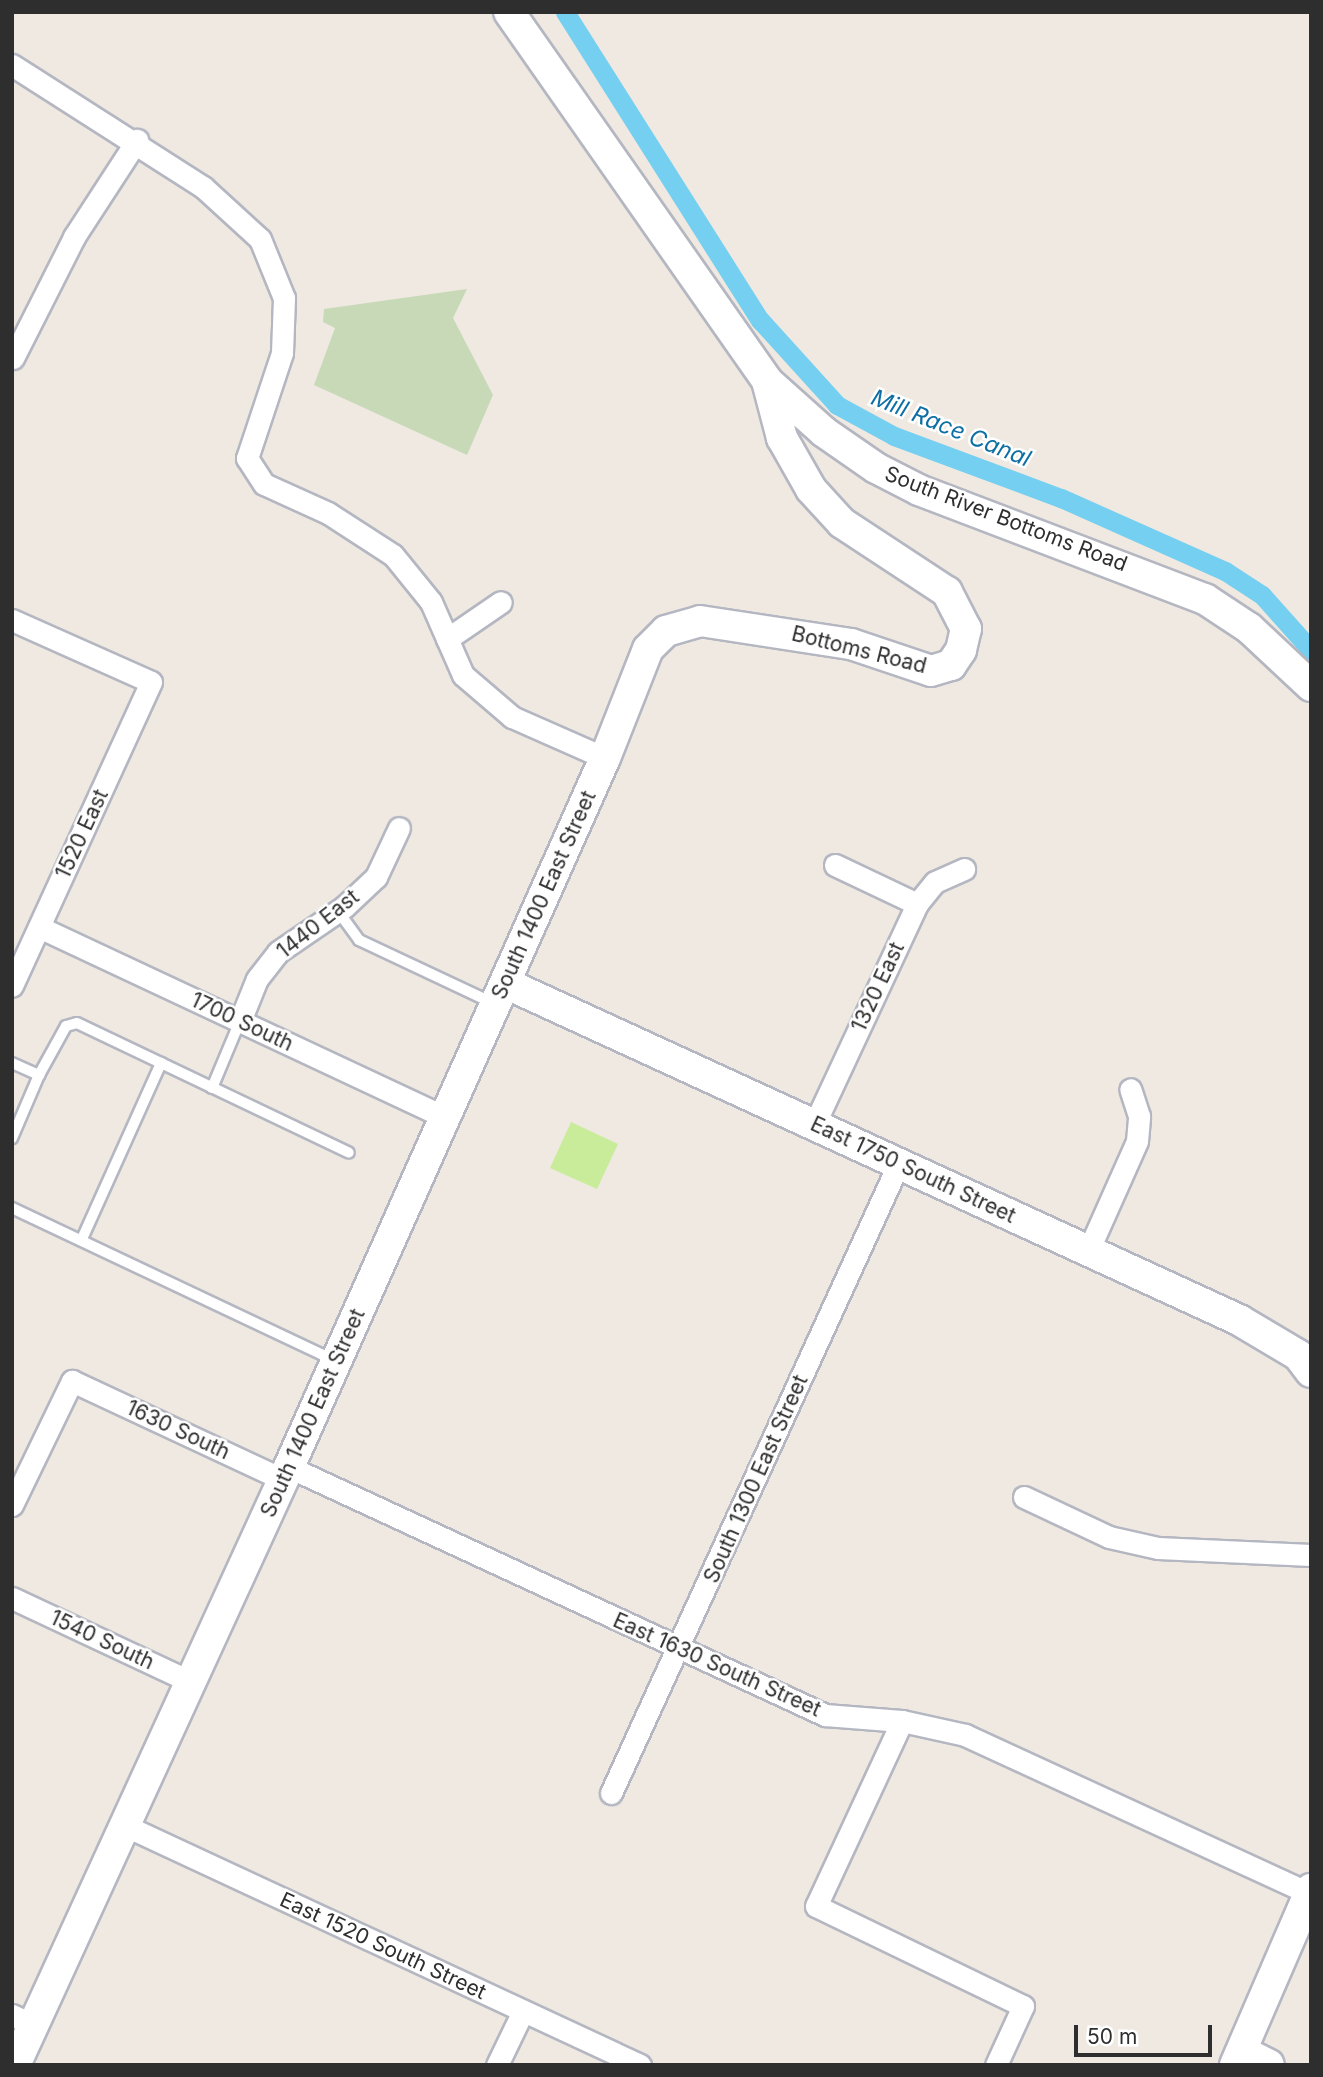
<!DOCTYPE html>
<style>
body{margin:0}
#map{position:relative;width:1323px;height:2077px;overflow:hidden;background:#efe9e1;font-family:Inter,sans-serif}
div>[style]{position:absolute}
.cemetery>*{inset:0;background:#c8d9b8}
.pitch>*{inset:0;background:#c9ec9a}
.canal>*{height:19px;margin:-9.5px;padding:0 9.5px;transform-origin:9.5px;border-radius:9.5px;background:#75cff0}
.roads{filter:drop-shadow(2px 0 #b4b7c1) drop-shadow(-2px 0 #b4b7c1) drop-shadow(0 2px #b4b7c1) drop-shadow(0 -2px #b4b7c1)}
.lane>*{height:10px;margin:-5px;padding:0 5px;transform-origin:5px;border-radius:5px;background:#fff}
.street>*{height:21px;margin:-10.5px;padding:0 10.5px;transform-origin:10.5px;border-radius:10.5px;background:#fff}
.secondary>*{height:30px;margin:-15px;padding:0 15px;transform-origin:15px;border-radius:15px;background:#fff}
span{translate:-50% -50%;white-space:nowrap;text-align:center;line-height:1.15;-webkit-text-stroke:5px #fff;paint-order:stroke}
.street-label{font-size:21px;color:#2e2e2e}
.water-label{font-size:23px;color:#0d6fa3;font-style:italic}
.frame{position:absolute;inset:0;border:14px solid #2e2e2e;pointer-events:none}
.scale{position:absolute;left:1074px;top:2025px;width:138px;height:32px;box-sizing:border-box;border:4px solid #2e2e2e;border-top:0;padding-left:9px;font-size:21px;line-height:24px;white-space:nowrap;color:#2e2e2e;-webkit-text-stroke:5px #fff;paint-order:stroke}
</style>
<div id="map">
<div class="cemetery">
<i style="clip-path:polygon(467px 289px,453px 318px,493px 395px,467px 455px,314px 385px,335px 328px,323px 322px,324px 309px)"></i>
</div>
<div class="pitch">
<i style="clip-path:polygon(571px 1122px,618px 1144px,597px 1189px,550px 1168px)"></i>
</div>
<div class="canal">
<i style="left:565px;top:12px;width:365px;rotate:57.7deg"></i>
<i style="left:760px;top:320px;width:115px;rotate:47.8deg"></i>
<i style="left:837px;top:405px;width:65px;rotate:28.5deg"></i>
<i style="left:894px;top:436px;width:178px;rotate:20.4deg"></i>
<i style="left:1061px;top:498px;width:180px;rotate:24deg"></i>
<i style="left:1225px;top:571px;width:44px;rotate:33deg"></i>
<i style="left:1262px;top:595px;width:74px;rotate:48.3deg"></i>
</div>
<div class="roads">
<div class="lane">
<i style="left:338px;top:911px;width:36px;rotate:54deg"></i>
<i style="left:359px;top:940px;width:150px;rotate:25.2deg"></i>
<i style="left:12px;top:1063px;width:30px;rotate:24deg"></i>
<i style="left:39px;top:1075px;width:69px;rotate:113.2deg"></i>
<i style="left:39px;top:1075px;width:56px;rotate:-61.1deg"></i>
<i style="left:66px;top:1026px;width:11px;rotate:-15deg"></i>
<i style="left:77px;top:1023px;width:301px;rotate:25.5deg"></i>
<i style="left:212px;top:1088px;width:73px;rotate:-67.3deg"></i>
<i style="left:12px;top:1208px;width:356px;rotate:25.3deg"></i>
<i style="left:82px;top:1239px;width:193px;rotate:-65.8deg"></i>
</div>
<div class="street">
<i style="left:12px;top:65px;width:227px;rotate:32.6deg"></i>
<i style="left:203px;top:187px;width:77px;rotate:42.4deg"></i>
<i style="left:260px;top:239px;width:64px;rotate:67.9deg"></i>
<i style="left:284px;top:298px;width:55px;rotate:92.1deg"></i>
<i style="left:282px;top:353px;width:111px;rotate:108.4deg"></i>
<i style="left:247px;top:458px;width:31px;rotate:57deg"></i>
<i style="left:264px;top:484px;width:70px;rotate:24.4deg"></i>
<i style="left:328px;top:513px;width:77px;rotate:32.9deg"></i>
<i style="left:393px;top:555px;width:60px;rotate:51deg"></i>
<i style="left:431px;top:602px;width:80px;rotate:66.3deg"></i>
<i style="left:463px;top:675px;width:65px;rotate:40.6deg"></i>
<i style="left:512px;top:717px;width:102px;rotate:23.8deg"></i>
<i style="left:13px;top:358px;width:136px;rotate:-63.2deg"></i>
<i style="left:74px;top:237px;width:116px;rotate:-57deg"></i>
<i style="left:12px;top:620px;width:152px;rotate:24deg"></i>
<i style="left:151px;top:682px;width:334px;rotate:114.6deg"></i>
<i style="left:447px;top:639px;width:65px;rotate:-34.4deg"></i>
<i style="left:835px;top:865px;width:91px;rotate:25.4deg"></i>
<i style="left:39px;top:927px;width:447px;rotate:25.1deg"></i>
<i style="left:240px;top:1021px;width:45px;rotate:-68deg"></i>
<i style="left:257px;top:979px;width:34px;rotate:-52deg"></i>
<i style="left:278px;top:952px;width:80px;rotate:-34.3deg"></i>
<i style="left:344px;top:907px;width:44px;rotate:-43.2deg"></i>
<i style="left:376px;top:877px;width:54px;rotate:-64.9deg"></i>
<i style="left:814px;top:1125px;width:244px;rotate:-65deg"></i>
<i style="left:917px;top:904px;width:28px;rotate:-51deg"></i>
<i style="left:935px;top:882px;width:32px;rotate:-24deg"></i>
<i style="left:1089px;top:1249px;width:118px;rotate:-66deg"></i>
<i style="left:1137px;top:1141px;width:25px;rotate:-85deg"></i>
<i style="left:1139px;top:1116px;width:28px;rotate:-108deg"></i>
<i style="left:289px;top:1467px;width:591px;rotate:24.83deg"></i>
<i style="left:825px;top:1715px;width:77px;rotate:4.5deg"></i>
<i style="left:902px;top:1721px;width:65px;rotate:12.5deg"></i>
<i style="left:965px;top:1735px;width:379px;rotate:24.7deg"></i>
<i style="left:1024px;top:1497px;width:94px;rotate:25.2deg"></i>
<i style="left:1109px;top:1537px;width:50px;rotate:12.7deg"></i>
<i style="left:1158px;top:1548px;width:153px;rotate:2.6deg"></i>
<i style="left:12px;top:1505px;width:138px;rotate:-64.2deg"></i>
<i style="left:72px;top:1381px;width:234px;rotate:25deg"></i>
<i style="left:12px;top:1598px;width:198px;rotate:25.1deg"></i>
<i style="left:902px;top:1721px;width:204px;rotate:114.9deg"></i>
<i style="left:816px;top:1906px;width:230px;rotate:25.8deg"></i>
<i style="left:1023px;top:2006px;width:65px;rotate:114.6deg"></i>
<i style="left:611px;top:1793px;width:690px;rotate:-65.44deg"></i>
<i style="left:126px;top:1826px;width:567px;rotate:24.94deg"></i>
<i style="left:12px;top:2015px;width:23px;rotate:25deg"></i>
<i style="left:497px;top:2065px;width:60px;rotate:-64.3deg"></i>
</div>
<div class="secondary">
<i style="left:509px;top:12px;width:450px;rotate:55deg"></i>
<i style="left:767px;top:381px;width:76px;rotate:41.8deg"></i>
<i style="left:824px;top:432px;width:63px;rotate:34.7deg"></i>
<i style="left:876px;top:468px;width:48px;rotate:27.1deg"></i>
<i style="left:919px;top:490px;width:306px;rotate:20.9deg"></i>
<i style="left:1205px;top:599px;width:53px;rotate:33.4deg"></i>
<i style="left:1249px;top:628px;width:85px;rotate:43.1deg"></i>
<i style="left:505px;top:983px;width:808px;rotate:24.66deg"></i>
<i style="left:1239px;top:1320px;width:69px;rotate:30.7deg"></i>
<i style="left:1298px;top:1355px;width:21px;rotate:53deg"></i>
<i style="left:1242px;top:2051px;width:30px;rotate:27deg"></i>
<i style="left:15px;top:2065px;width:658px;rotate:-65.38deg"></i>
<i style="left:289px;top:1467px;width:776px;rotate:-65.98deg"></i>
<i style="left:605px;top:758px;width:117px;rotate:-68.5deg"></i>
<i style="left:648px;top:649px;width:25px;rotate:-45deg"></i>
<i style="left:666px;top:631px;width:35px;rotate:-16deg"></i>
<i style="left:700px;top:621px;width:153px;rotate:8.7deg"></i>
<i style="left:851px;top:644px;width:84px;rotate:18.6deg"></i>
<i style="left:931px;top:671px;width:21px;rotate:-17deg"></i>
<i style="left:951px;top:665px;width:18px;rotate:-56deg"></i>
<i style="left:961px;top:650px;width:22px;rotate:-77deg"></i>
<i style="left:966px;top:629px;width:42px;rotate:-117.2deg"></i>
<i style="left:947px;top:592px;width:126px;rotate:-146.7deg"></i>
<i style="left:842px;top:523px;width:46px;rotate:-132.4deg"></i>
<i style="left:811px;top:489px;width:59px;rotate:-119.6deg"></i>
<i style="left:782px;top:438px;width:59px;rotate:-104.7deg"></i>
<i style="left:1235px;top:2065px;width:192px;rotate:-66.6deg"></i>
</div>
</div>
<div class="street-label">
<span style="left:1006px;top:519px;rotate:21deg">South River Bottoms Road</span>
<span style="left:859px;top:650px;rotate:14deg">Bottoms Road</span>
<span style="left:82px;top:834px;rotate:-65deg">1520 East</span>
<span style="left:544px;top:895px;rotate:-66deg">South 1400 East Street</span>
<span style="left:318px;top:924px;rotate:-38deg">1440 East</span>
<span style="left:878px;top:987px;rotate:-65deg">1320 East</span>
<span style="left:242px;top:1022px;rotate:25deg">1700 South</span>
<span style="left:913px;top:1170px;rotate:25deg">East 1750 South Street</span>
<span style="left:313px;top:1413px;rotate:-66deg">South 1400 East Street</span>
<span style="left:178px;top:1430px;rotate:25deg">1630 South</span>
<span style="left:756px;top:1479px;rotate:-66deg">South 1300 East Street</span>
<span style="left:102px;top:1640px;rotate:25deg">1540 South</span>
<span style="left:717px;top:1665px;rotate:24deg">East 1630 South Street</span>
<span style="left:383px;top:1946px;rotate:25deg">East 1520 South Street</span>
</div>
<div class="water-label">
<span style="left:951px;top:428px;rotate:22deg">Mill Race Canal</span>
</div>
<div class="frame"></div>
<div class="scale">50 m</div>
</div>
